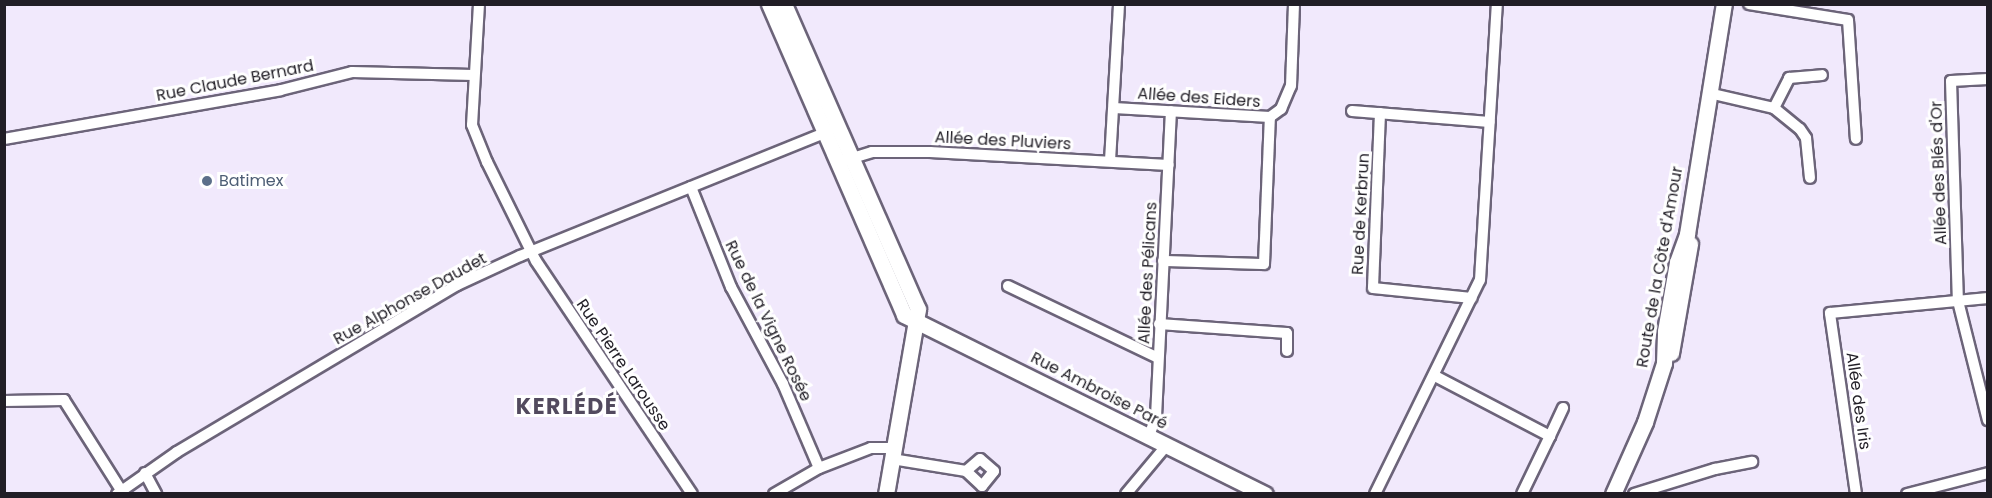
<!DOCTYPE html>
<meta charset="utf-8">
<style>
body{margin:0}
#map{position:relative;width:1992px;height:498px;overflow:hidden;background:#f1e9fc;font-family:Poppins,sans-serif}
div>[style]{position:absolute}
.roads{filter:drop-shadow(2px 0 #6c6479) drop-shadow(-2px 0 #6c6479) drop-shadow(0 2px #6c6479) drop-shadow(0 -2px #6c6479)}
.street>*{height:10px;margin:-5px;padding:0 5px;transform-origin:5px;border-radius:5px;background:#fff}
.secondary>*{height:15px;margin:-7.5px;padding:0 7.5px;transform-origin:7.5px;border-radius:7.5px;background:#fff}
.dots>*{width:16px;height:16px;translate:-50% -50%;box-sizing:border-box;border:3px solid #fff;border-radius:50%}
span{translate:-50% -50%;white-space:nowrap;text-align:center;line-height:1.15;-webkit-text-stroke:6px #fff;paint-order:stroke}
.street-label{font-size:16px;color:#211e26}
.service-label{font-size:16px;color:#4e5e75}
.left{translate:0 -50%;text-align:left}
.district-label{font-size:22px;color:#524a5e;font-weight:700;letter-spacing:1.5px}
.frame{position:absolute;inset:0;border:6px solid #211e26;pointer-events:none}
</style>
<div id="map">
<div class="roads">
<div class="street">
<i style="left:479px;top:4px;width:121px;rotate:93.3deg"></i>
<i style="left:472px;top:125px;width:40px;rotate:68deg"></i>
<i style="left:487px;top:162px;width:110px;rotate:63.7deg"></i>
<i style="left:536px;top:261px;width:280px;rotate:56.2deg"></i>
<i style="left:1749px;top:4px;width:100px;rotate:9.2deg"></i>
<i style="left:1848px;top:20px;width:119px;rotate:86.2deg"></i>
<i style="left:1988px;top:79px;width:37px;rotate:177deg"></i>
<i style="left:1951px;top:81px;width:220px;rotate:88.2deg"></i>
<i style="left:1958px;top:301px;width:123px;rotate:75.9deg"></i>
<i style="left:1713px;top:94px;width:63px;rotate:12.9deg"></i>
<i style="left:1774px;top:108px;width:33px;rotate:39deg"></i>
<i style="left:1800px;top:129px;width:11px;rotate:56deg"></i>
<i style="left:1806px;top:138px;width:40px;rotate:84.3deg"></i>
<i style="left:1114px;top:108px;width:156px;rotate:3.3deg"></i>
<i style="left:1270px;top:117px;width:14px;rotate:-36deg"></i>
<i style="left:1281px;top:109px;width:25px;rotate:-67deg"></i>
<i style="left:1291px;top:86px;width:82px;rotate:-87.9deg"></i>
<i style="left:1774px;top:108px;width:34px;rotate:-63deg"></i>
<i style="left:1789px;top:78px;width:33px;rotate:-5deg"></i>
<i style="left:1352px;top:111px;width:138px;rotate:4.6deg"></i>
<i style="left:1380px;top:113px;width:175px;rotate:92.3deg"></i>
<i style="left:1373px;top:288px;width:99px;rotate:5.8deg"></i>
<i style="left:4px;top:139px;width:281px;rotate:-10deg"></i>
<i style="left:281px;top:90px;width:73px;rotate:-14.2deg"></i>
<i style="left:352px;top:72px;width:121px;rotate:1.4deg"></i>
<i style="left:846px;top:160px;width:27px;rotate:-17deg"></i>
<i style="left:872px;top:152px;width:58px"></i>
<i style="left:930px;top:152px;width:239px;rotate:3.1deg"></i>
<i style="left:1110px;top:161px;width:157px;rotate:-86.7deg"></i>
<i style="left:691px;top:187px;width:108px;rotate:68.2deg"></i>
<i style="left:731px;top:287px;width:110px;rotate:61.8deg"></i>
<i style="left:783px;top:384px;width:91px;rotate:66.8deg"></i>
<i style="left:1163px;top:261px;width:101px;rotate:1.7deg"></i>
<i style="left:1264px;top:264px;width:147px;rotate:-87.7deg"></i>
<i style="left:1008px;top:286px;width:166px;rotate:25.6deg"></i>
<i style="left:1159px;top:324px;width:128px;rotate:4deg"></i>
<i style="left:1287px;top:333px;width:18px;rotate:90deg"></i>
<i style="left:1435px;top:376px;width:130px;rotate:27.6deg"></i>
<i style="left:1550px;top:436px;width:64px;rotate:115.8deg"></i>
<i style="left:4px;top:401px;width:60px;rotate:-1deg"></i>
<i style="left:64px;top:400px;width:107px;rotate:57.7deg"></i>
<i style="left:1149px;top:436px;width:20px;rotate:-70deg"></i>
<i style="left:1156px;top:417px;width:306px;rotate:-87.2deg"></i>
<i style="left:1550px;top:436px;width:31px;rotate:-65deg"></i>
<i style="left:892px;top:459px;width:75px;rotate:9.2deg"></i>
<i style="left:966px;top:471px;width:22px;rotate:43deg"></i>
<i style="left:982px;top:486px;width:19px;rotate:-51deg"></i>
<i style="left:994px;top:471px;width:18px;rotate:-139deg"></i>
<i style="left:980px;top:459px;width:18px;rotate:139deg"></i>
<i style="left:145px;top:473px;width:24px;rotate:62deg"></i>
<i style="left:117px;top:494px;width:73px;rotate:-35deg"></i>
<i style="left:177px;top:452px;width:326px;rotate:-30.8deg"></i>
<i style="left:457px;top:285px;width:69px;rotate:-24.7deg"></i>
<i style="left:520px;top:256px;width:333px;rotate:-22deg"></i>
<i style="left:774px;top:494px;width:52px;rotate:-30deg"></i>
<i style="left:819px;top:468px;width:56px;rotate:-21deg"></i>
<i style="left:871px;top:448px;width:22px"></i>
<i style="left:1126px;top:494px;width:64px;rotate:-50.1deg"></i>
<i style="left:1375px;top:494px;width:238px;rotate:-63.9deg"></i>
<i style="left:1480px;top:280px;width:277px;rotate:-86.5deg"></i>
<i style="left:1634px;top:494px;width:85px;rotate:-17.2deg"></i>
<i style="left:1715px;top:469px;width:38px;rotate:-11deg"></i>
<i style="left:1856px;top:494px;width:183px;rotate:-98.2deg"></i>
<i style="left:1830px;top:313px;width:159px;rotate:-5.4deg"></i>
<i style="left:1907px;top:494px;width:84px;rotate:-14.5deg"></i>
</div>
<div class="secondary">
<i style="left:769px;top:4px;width:339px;rotate:66.5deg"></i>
<i style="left:904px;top:315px;width:403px;rotate:26.4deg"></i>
<i style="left:784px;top:4px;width:333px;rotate:66.3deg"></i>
<i style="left:918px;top:309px;width:188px;rotate:99.8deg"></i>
<i style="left:1671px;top:353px;width:111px;rotate:-80.1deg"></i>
<i style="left:1613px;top:494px;width:79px;rotate:-66deg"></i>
<i style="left:1645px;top:422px;width:62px;rotate:-72.1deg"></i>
<i style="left:1664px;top:363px;width:32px;rotate:-88deg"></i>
<i style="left:1665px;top:331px;width:70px;rotate:-80.1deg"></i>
<i style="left:1677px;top:262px;width:30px;rotate:-70deg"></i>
<i style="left:1687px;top:234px;width:233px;rotate:-80.9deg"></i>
</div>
</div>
<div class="dots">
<i style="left:207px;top:181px;background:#5c6f8a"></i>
</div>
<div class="street-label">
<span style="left:235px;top:81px;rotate:-11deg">Rue Claude Bernard</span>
<span style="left:1199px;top:98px;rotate:4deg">Allée des Eiders</span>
<span style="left:1003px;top:141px;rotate:3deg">Allée des Pluviers</span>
<span style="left:1939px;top:173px;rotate:-92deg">Allée des Blés d'Or</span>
<span style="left:1361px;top:214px;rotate:-87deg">Rue de Kerbrun</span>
<span style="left:1660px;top:267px;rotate:-80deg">Route de la Côte d'Amour</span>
<span style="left:1148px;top:273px;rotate:-87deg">Allée des Pélicans</span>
<span style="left:410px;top:299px;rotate:-29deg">Rue Alphonse Daudet</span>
<span style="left:768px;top:321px;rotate:64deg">Rue de la Vigne Rosée</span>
<span style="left:623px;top:365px;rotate:56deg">Rue Pierre Larousse</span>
<span style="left:1099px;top:391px;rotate:27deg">Rue Ambroise Paré</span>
<span style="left:1858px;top:401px;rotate:82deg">Allée des Iris</span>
</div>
<div class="service-label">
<span class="left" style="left:219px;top:181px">Batimex</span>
</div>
<div class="district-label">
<span style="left:567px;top:407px">KERLÉDÉ</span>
</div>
<div class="frame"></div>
</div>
